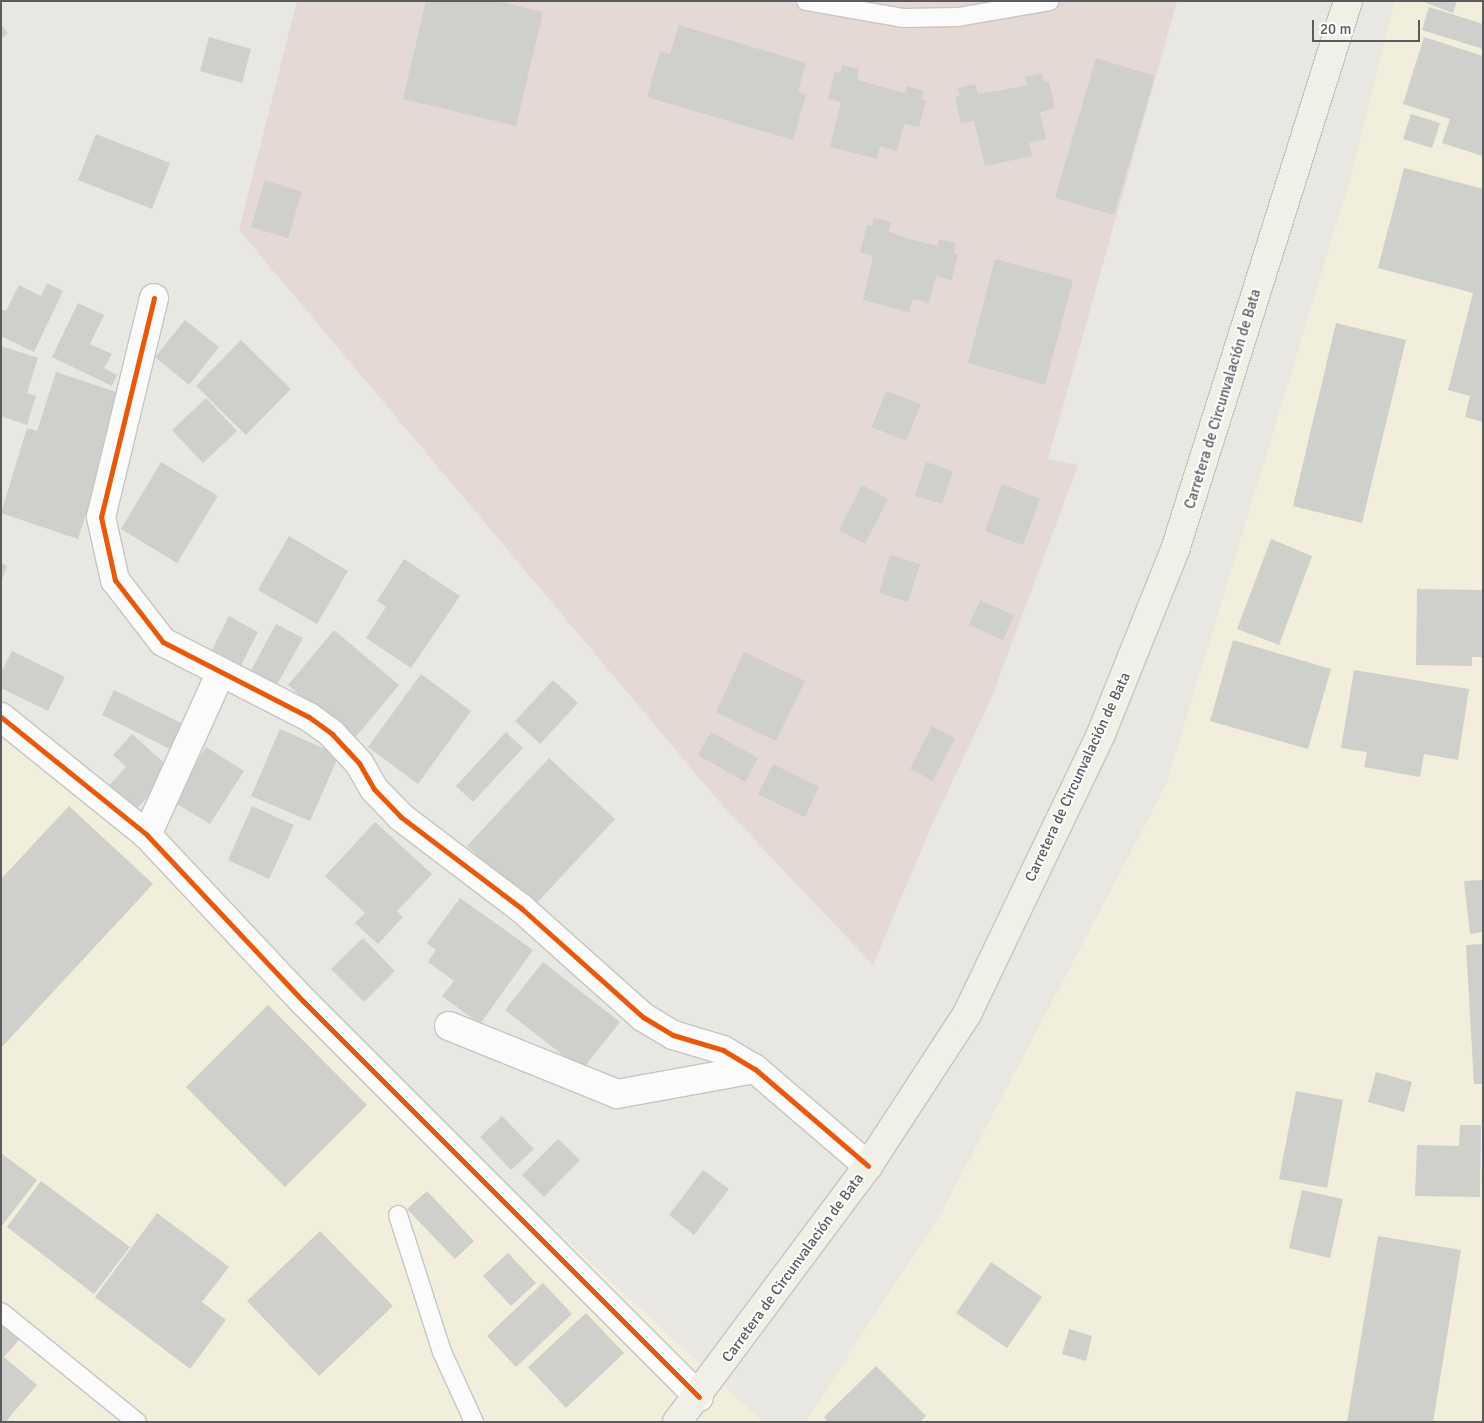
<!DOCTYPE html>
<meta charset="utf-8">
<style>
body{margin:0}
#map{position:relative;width:1484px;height:1423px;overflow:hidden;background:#e8e7e2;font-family:Signika,sans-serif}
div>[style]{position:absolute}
.commercial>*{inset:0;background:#f1eedb}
.medical>*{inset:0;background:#e4d9d5}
.building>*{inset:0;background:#cfcfcb}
.roads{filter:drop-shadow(1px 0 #c5c5c4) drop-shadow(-1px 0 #c5c5c4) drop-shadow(0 1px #c5c5c4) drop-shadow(0 -1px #c5c5c4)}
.lane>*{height:18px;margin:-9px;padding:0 9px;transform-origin:9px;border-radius:9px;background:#fcfbfb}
.street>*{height:28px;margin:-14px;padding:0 14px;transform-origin:14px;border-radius:14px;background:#fcfbfb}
.primary>*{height:28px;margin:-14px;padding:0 14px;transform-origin:14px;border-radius:14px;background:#f0f0e6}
.cycleway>*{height:5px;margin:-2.5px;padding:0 2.5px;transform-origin:2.5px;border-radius:2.5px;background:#e8590c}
span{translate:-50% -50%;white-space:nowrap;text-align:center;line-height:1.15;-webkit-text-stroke:4px #fff;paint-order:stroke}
.street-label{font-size:15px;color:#595b5f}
.frame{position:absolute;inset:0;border:2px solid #595b5f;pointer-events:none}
.scale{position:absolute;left:1312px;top:20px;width:108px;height:22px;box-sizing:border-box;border:2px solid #595b5f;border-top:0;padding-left:6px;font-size:15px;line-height:18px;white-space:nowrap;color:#595b5f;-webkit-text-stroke:4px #fff;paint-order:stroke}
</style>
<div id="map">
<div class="commercial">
<i style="clip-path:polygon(1395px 1px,1483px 1px,1483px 1422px,805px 1422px,942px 1211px,1166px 785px,1350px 179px)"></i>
<i style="clip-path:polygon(1px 737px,37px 751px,763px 1422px,1px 1422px)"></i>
</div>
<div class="medical">
<i style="clip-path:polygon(297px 1px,1177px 1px,1048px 459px,1078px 465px,991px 699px,931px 827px,873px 965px,722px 805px,239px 230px)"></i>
</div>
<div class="building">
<i style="clip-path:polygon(426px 1px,498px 1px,543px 12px,516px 126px,403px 99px)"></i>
<i style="clip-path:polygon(1421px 1px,1457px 1px,1453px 13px)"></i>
<i style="clip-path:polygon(1429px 7px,1483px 24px,1483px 49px,1422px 30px)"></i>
<i style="clip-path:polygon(1px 25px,8px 33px,1px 39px)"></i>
<i style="clip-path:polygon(679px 25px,806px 63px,798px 92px,806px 94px,793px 140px,647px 97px,660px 51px,670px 54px)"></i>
<i style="clip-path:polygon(209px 37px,251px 49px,242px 83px,200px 71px)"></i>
<i style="clip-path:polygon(1424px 37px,1483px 56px,1483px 156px,1442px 143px,1450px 119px,1403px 104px)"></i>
<i style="clip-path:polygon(1096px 58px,1155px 76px,1114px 215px,1055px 198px)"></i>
<i style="clip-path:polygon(842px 65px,859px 69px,857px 80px,905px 93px,907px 86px,924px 91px,922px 99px,926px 101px,919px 127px,904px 124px,897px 151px,880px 146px,877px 159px,830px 147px,841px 102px,828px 99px,835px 72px,840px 73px)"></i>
<i style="clip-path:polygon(1042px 73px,1045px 83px,1049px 82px,1055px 108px,1040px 112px,1046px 139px,1029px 143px,1032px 156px,985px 166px,974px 121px,961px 124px,955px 97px,960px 96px,958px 88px,975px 84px,978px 94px,1003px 90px,1027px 85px,1025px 77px)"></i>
<i style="clip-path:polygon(1411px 114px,1440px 123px,1432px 148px,1403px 139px)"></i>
<i style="clip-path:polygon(96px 134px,170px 163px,152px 209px,78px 180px)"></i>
<i style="clip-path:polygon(1404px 168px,1483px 189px,1483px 422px,1465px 417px,1470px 396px,1448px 390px,1473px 293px,1378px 268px)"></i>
<i style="clip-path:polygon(265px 180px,302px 192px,288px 238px,251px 227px)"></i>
<i style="clip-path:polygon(874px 218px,891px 222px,889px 232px,913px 240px,937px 246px,939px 239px,956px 243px,954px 253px,958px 254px,952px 280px,936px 276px,929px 303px,913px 299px,909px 312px,863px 300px,873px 256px,860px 252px,867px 225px,872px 226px)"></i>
<i style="clip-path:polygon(995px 259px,1073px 280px,1045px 385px,968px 363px)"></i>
<i style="clip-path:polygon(47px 283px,63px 291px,34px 352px,1px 336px,1px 309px,6px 311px,19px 285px,41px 296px)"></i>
<i style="clip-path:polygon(78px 303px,104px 315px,90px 344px,112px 354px,104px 368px,117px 375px,112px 386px,52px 357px)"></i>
<i style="clip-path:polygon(185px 320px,219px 347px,189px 385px,155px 357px)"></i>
<i style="clip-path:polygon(1336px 323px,1406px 340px,1362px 523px,1293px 506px)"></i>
<i style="clip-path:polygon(241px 340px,291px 389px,246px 435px,196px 386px)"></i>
<i style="clip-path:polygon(1px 346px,38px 358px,27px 393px,36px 396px,27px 425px,1px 416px)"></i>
<i style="clip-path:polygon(56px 372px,125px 395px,78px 539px,1px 513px,27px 428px,37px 431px)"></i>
<i style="clip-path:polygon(886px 391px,921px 404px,906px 441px,872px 427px)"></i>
<i style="clip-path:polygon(206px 398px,237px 431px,203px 463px,172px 430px)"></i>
<i style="clip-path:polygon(161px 462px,218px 496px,177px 563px,121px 529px)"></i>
<i style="clip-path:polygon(926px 462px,953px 471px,942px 504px,915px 496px)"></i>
<i style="clip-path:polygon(1002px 484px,1040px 499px,1023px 545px,985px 531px)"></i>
<i style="clip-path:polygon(862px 485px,888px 499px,865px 544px,839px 530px)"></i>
<i style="clip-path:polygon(289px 536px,348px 571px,317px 624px,258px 590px)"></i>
<i style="clip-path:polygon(1271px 539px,1312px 556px,1279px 645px,1237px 629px)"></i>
<i style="clip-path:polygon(890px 555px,920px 564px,908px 602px,879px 593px)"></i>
<i style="clip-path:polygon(404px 559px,460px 596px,411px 668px,366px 638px,386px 607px,377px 601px)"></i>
<i style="clip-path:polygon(1px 563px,7px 566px,1px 582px)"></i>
<i style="clip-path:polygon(1417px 589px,1483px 590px,1483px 657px,1472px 657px,1472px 666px,1416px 665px)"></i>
<i style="clip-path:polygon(980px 600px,1014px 615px,1003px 640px,969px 625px)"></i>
<i style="clip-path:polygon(229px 616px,258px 632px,238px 671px,209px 656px)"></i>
<i style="clip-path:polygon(276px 624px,303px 638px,274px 690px,248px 676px)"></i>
<i style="clip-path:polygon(334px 630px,399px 685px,353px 740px,288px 685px)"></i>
<i style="clip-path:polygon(1233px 640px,1331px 669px,1308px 749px,1210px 721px)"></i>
<i style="clip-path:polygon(12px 651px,65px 677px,48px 711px,1px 688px,1px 673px)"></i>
<i style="clip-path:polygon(744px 652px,805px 681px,776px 741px,716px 712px)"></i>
<i style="clip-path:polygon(1354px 670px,1469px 689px,1458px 760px,1424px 754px,1420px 777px,1364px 767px,1367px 752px,1341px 748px)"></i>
<i style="clip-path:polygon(421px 674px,471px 711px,418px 784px,368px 747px)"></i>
<i style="clip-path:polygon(553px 680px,578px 703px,540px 744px,515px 721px)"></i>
<i style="clip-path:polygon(114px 690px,187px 726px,174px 751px,102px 715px)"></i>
<i style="clip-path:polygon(932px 726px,955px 738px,933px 781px,910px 769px)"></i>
<i style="clip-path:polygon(280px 729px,339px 755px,310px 821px,251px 796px)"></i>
<i style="clip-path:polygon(506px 732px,523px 748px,473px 802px,456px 786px)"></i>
<i style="clip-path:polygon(711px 732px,758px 758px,745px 782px,698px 755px)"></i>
<i style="clip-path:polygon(132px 734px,172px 770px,131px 815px,105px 790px,126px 767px,113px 755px)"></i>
<i style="clip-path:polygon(206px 747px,244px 771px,210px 824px,172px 801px)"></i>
<i style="clip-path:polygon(549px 758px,615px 819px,533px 907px,467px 846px)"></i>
<i style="clip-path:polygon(773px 764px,819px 787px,805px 817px,758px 794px)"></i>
<i style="clip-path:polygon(69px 806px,153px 884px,1px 1048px,1px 879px)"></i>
<i style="clip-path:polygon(252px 806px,294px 825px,269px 879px,228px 860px)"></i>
<i style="clip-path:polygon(375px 822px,432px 874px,397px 911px,403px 917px,378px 944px,355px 923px,365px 913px,325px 876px)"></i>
<i style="clip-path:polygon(1483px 880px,1483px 932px,1470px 934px,1464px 881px)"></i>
<i style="clip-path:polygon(460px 898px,533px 950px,480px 1024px,442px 996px,454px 981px,428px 962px,436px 950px,427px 943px)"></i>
<i style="clip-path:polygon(363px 938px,395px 971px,364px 1002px,331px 969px)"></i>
<i style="clip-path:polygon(1483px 944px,1483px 1084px,1474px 1084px,1466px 945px)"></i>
<i style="clip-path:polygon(543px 962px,620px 1022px,582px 1070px,505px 1010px)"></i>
<i style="clip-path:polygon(268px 1005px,367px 1105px,285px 1187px,186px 1087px)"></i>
<i style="clip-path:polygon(1376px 1072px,1412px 1082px,1404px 1112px,1368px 1102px)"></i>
<i style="clip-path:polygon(1296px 1091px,1343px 1100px,1327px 1188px,1279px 1179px)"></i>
<i style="clip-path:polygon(502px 1116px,534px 1149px,511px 1170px,480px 1137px)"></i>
<i style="clip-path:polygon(1460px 1125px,1481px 1125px,1480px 1197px,1415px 1196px,1417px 1145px,1459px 1146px)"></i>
<i style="clip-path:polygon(558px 1139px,580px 1160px,544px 1197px,522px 1175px)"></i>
<i style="clip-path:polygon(1px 1153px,37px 1180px,1px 1227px)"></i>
<i style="clip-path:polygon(703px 1170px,729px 1189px,694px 1235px,669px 1215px)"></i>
<i style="clip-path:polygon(41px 1181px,130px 1247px,94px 1294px,7px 1227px)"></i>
<i style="clip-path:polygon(1302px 1190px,1343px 1199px,1330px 1258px,1289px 1248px)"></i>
<i style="clip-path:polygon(427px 1191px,474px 1241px,455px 1259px,407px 1209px)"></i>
<i style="clip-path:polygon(157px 1213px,229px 1267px,202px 1302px,226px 1320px,190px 1369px,95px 1297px)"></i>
<i style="clip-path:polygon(320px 1231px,393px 1306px,319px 1376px,247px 1301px)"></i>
<i style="clip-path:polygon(1378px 1236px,1461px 1250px,1433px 1422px,1347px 1422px)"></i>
<i style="clip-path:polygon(508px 1253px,536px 1283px,511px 1306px,483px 1276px)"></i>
<i style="clip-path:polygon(991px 1262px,1042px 1297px,1007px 1348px,956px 1313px)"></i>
<i style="clip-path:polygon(543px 1283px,572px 1314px,516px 1367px,487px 1336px)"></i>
<i style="clip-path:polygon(586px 1313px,624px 1353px,566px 1408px,528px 1367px)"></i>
<i style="clip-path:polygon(1px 1324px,19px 1340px,4px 1357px,37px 1385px,7px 1420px,9px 1422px,1px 1422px)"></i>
<i style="clip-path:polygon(1069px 1329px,1092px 1336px,1086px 1361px,1062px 1354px)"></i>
<i style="clip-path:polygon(876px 1366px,926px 1416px,920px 1422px,828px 1422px,824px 1417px)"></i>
</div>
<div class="roads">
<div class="lane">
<i style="left:806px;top:1px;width:98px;rotate:9.9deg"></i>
<i style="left:903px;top:18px;width:55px;rotate:-1deg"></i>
<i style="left:958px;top:17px;width:93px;rotate:-9.9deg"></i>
<i style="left:398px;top:1215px;width:144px;rotate:72.2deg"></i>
<i style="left:442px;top:1352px;width:77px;rotate:65.4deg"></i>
<i style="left:1px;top:1312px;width:175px;rotate:39deg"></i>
</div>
<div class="street">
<i style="left:154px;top:298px;width:225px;rotate:103.6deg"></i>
<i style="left:101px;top:517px;width:65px;rotate:77.5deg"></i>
<i style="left:115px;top:580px;width:78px;rotate:52.3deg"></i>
<i style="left:163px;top:642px;width:164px;rotate:27.2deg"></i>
<i style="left:309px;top:717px;width:29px;rotate:36deg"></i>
<i style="left:332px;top:734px;width:40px;rotate:47deg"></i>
<i style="left:359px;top:763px;width:30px;rotate:60deg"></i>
<i style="left:374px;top:789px;width:39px;rotate:46deg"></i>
<i style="left:401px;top:817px;width:151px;rotate:37.2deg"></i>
<i style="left:521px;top:908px;width:164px;rotate:41.8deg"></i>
<i style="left:643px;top:1017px;width:35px;rotate:31deg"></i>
<i style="left:673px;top:1035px;width:52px;rotate:16.7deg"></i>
<i style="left:723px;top:1050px;width:37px;rotate:31deg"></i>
<i style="left:755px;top:1069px;width:149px;rotate:40.6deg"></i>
<i style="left:1px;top:717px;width:188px;rotate:38.9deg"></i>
<i style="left:147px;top:835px;width:228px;rotate:46.8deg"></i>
<i style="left:303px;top:1001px;width:560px;rotate:45deg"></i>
<i style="left:147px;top:835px;width:179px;rotate:-65.6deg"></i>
<i style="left:449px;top:1026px;width:181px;rotate:22deg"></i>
<i style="left:617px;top:1094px;width:140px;rotate:-10.3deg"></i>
</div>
<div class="primary">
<i style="left:677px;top:1422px;width:319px;rotate:-53.3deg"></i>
<i style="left:868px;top:1166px;width:181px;rotate:-56.9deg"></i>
<i style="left:967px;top:1014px;width:310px;rotate:-64.4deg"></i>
<i style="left:1101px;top:734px;width:198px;rotate:-68.1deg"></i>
<i style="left:1175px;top:550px;width:576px;rotate:-72.51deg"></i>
</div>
</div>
<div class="cycleway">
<i style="left:154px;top:298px;width:225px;rotate:103.6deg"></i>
<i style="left:101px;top:517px;width:65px;rotate:77.5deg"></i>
<i style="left:115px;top:580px;width:78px;rotate:52.3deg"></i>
<i style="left:163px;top:642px;width:164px;rotate:27.2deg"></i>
<i style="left:309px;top:717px;width:29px;rotate:36deg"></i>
<i style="left:332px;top:734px;width:40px;rotate:47deg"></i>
<i style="left:359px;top:763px;width:30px;rotate:60deg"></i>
<i style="left:374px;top:789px;width:39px;rotate:46deg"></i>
<i style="left:401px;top:817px;width:151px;rotate:37.2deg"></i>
<i style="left:521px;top:908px;width:164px;rotate:41.8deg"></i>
<i style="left:643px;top:1017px;width:35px;rotate:31deg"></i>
<i style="left:673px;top:1035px;width:52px;rotate:16.7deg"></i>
<i style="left:723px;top:1050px;width:37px;rotate:31deg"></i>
<i style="left:755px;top:1069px;width:149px;rotate:40.6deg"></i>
<i style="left:1px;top:717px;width:188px;rotate:38.9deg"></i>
<i style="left:147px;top:835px;width:228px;rotate:46.8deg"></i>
<i style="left:303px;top:1001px;width:560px;rotate:45deg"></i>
</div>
<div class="street-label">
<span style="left:1223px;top:399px;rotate:-73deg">Carretera de Circunvalación de Bata</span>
<span style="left:1078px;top:777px;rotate:-65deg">Carretera de Circunvalación de Bata</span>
<span style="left:793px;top:1268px;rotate:-54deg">Carretera de Circunvalación de Bata</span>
</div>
<div class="frame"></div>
<div class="scale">20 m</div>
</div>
